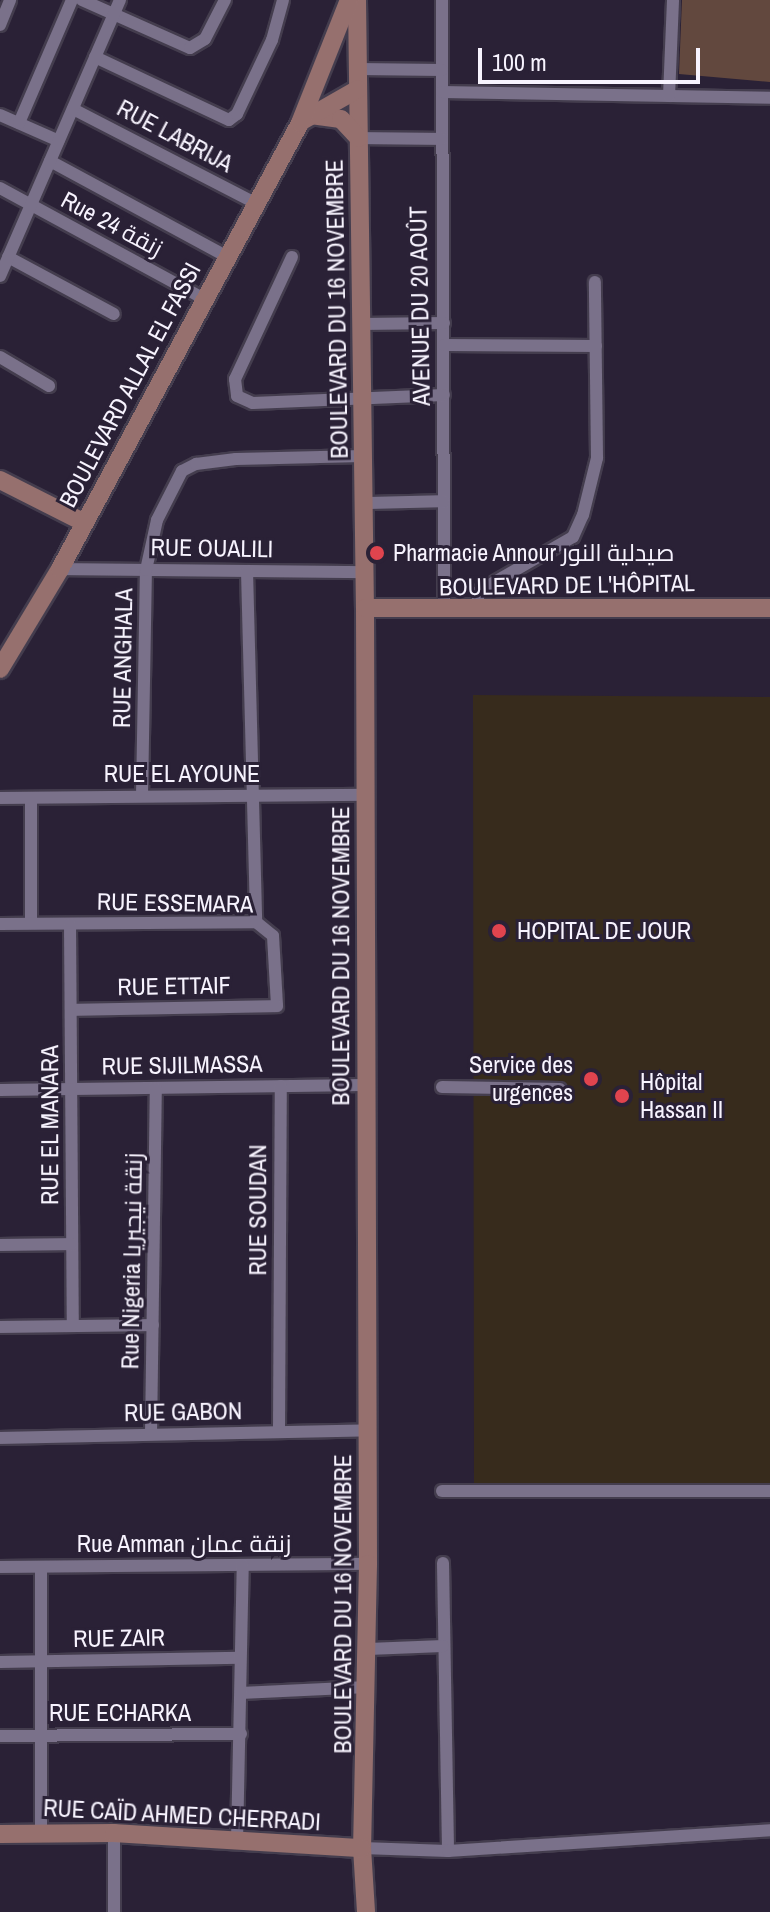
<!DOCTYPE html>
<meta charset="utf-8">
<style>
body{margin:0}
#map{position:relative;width:770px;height:1912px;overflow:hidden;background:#2a2136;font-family:"Archivo Narrow",Cairo,sans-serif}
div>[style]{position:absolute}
.medical>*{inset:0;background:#372b1c}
.building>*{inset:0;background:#62483e}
.roads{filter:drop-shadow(2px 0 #443d4e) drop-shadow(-2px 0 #443d4e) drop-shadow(0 2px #443d4e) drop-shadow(0 -2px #443d4e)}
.street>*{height:12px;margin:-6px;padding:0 6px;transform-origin:6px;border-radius:6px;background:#7a718a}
.secondary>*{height:18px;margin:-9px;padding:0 9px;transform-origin:9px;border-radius:9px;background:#96706e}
.dots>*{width:22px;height:22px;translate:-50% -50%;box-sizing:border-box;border:4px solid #2a2136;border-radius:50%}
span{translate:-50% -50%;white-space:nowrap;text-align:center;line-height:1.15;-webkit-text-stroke:6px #2a2136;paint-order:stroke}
.street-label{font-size:24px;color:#f7f3fe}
.poi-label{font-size:24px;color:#f7f3fe}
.left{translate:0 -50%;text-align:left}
.right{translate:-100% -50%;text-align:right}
.scale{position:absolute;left:478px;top:48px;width:222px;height:36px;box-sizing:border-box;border:4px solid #f7f3fe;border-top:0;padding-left:10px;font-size:24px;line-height:28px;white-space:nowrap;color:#f7f3fe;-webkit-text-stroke:6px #2a2136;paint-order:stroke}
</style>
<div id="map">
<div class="medical">
<i style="clip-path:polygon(473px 695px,770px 697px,770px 1498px,474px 1495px)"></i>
</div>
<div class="building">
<i style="clip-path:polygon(682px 0,770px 0,770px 82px,679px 74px)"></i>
</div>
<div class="roads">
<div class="street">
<i style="left:82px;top:0;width:118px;rotate:24deg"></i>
<i style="left:190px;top:48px;width:17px;rotate:-31deg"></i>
<i style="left:205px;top:39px;width:44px;rotate:-62.9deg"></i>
<i style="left:442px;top:0;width:611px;rotate:89.81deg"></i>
<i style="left:0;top:25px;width:27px;rotate:-68deg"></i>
<i style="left:95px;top:57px;width:148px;rotate:25.2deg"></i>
<i style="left:229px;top:120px;width:10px;rotate:-37deg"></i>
<i style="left:237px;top:114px;width:82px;rotate:-64.7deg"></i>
<i style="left:272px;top:40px;width:41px;rotate:-74.6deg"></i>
<i style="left:358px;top:69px;width:84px;rotate:0.7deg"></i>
<i style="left:442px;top:92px;width:328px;rotate:1deg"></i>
<i style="left:669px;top:96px;width:96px;rotate:-87.6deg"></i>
<i style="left:73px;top:109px;width:205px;rotate:27.3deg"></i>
<i style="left:0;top:115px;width:64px;rotate:23.8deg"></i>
<i style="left:19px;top:123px;width:134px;rotate:-66.7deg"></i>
<i style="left:359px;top:138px;width:83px;rotate:0.7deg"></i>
<i style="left:50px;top:161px;width:200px;rotate:28.4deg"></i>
<i style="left:0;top:188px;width:231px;rotate:28.5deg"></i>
<i style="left:8px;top:257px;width:120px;rotate:28.3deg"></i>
<i style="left:292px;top:257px;width:135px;rotate:115deg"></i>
<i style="left:235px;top:379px;width:17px;rotate:83deg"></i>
<i style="left:237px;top:396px;width:17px;rotate:24deg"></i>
<i style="left:253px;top:403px;width:191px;rotate:-2.4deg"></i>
<i style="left:0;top:276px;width:301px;rotate:-66.5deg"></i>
<i style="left:361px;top:324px;width:83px;rotate:-0.7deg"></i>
<i style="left:444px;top:345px;width:152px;rotate:0.4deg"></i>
<i style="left:0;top:357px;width:57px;rotate:30.6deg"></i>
<i style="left:364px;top:503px;width:80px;rotate:-1.4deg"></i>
<i style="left:60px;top:569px;width:305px;rotate:0.6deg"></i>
<i style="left:247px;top:571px;width:351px;rotate:88.5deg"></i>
<i style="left:476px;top:611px;width:20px;rotate:-81deg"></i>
<i style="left:479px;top:591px;width:108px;rotate:-29.9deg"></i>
<i style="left:573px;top:537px;width:24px;rotate:-66deg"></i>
<i style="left:583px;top:515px;width:59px;rotate:-76.2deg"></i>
<i style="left:597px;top:458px;width:176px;rotate:-90.7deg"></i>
<i style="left:142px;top:796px;width:226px;rotate:-89deg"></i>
<i style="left:146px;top:570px;width:51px;rotate:-77.6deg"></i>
<i style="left:157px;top:520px;width:55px;rotate:-63deg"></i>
<i style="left:182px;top:471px;width:16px;rotate:-27deg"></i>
<i style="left:196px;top:464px;width:40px;rotate:-7.1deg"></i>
<i style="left:236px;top:459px;width:127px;rotate:-1.4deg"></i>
<i style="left:0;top:798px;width:364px;rotate:-0.5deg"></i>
<i style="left:31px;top:798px;width:125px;rotate:90deg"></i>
<i style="left:0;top:924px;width:256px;rotate:-0.4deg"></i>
<i style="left:256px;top:922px;width:22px;rotate:39deg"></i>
<i style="left:273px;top:936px;width:70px;rotate:86.7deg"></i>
<i style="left:277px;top:1006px;width:206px;rotate:178.9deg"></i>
<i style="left:70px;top:924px;width:402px;rotate:89.6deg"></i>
<i style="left:442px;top:1087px;width:118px;rotate:1deg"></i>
<i style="left:0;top:1090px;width:365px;rotate:-0.8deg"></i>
<i style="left:0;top:1245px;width:72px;rotate:-0.8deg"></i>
<i style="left:0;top:1327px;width:153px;rotate:-0.7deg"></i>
<i style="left:279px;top:1431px;width:345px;rotate:-89.7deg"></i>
<i style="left:151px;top:1434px;width:346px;rotate:-89.2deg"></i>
<i style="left:0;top:1438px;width:367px;rotate:-1.2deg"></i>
<i style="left:442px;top:1491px;width:328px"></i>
<i style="left:443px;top:1563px;width:288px;rotate:89deg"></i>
<i style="left:0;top:1567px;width:368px;rotate:-0.5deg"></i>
<i style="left:368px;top:1649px;width:75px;rotate:-2.3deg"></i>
<i style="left:0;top:1662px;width:240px;rotate:-1deg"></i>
<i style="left:241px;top:1693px;width:126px;rotate:-2.7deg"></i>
<i style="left:0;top:1736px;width:241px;rotate:-0.5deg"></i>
<i style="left:41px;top:1832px;width:265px;rotate:-90deg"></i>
<i style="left:114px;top:1833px;width:79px;rotate:90deg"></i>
<i style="left:237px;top:1841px;width:276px;rotate:-88.8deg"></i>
<i style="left:362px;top:1848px;width:86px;rotate:2deg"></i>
<i style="left:448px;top:1851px;width:323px;rotate:-3.7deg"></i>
</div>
<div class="secondary">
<i style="left:357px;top:0;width:608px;rotate:89.25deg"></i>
<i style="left:365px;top:608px;width:956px;rotate:89.82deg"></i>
<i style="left:368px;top:1564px;width:284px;rotate:91.2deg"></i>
<i style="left:362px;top:1848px;width:64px;rotate:86.4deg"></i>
<i style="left:311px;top:115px;width:30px;rotate:8deg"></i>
<i style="left:341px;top:119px;width:26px;rotate:47deg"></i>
<i style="left:302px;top:121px;width:64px;rotate:-29.7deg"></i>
<i style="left:0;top:480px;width:93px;rotate:26.8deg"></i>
<i style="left:365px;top:608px;width:405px"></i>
<i style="left:0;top:669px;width:117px;rotate:-59deg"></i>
<i style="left:60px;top:569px;width:506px;rotate:-61.71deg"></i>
<i style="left:300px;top:123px;width:132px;rotate:-68.3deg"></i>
<i style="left:0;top:1834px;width:114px;rotate:-0.5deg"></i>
<i style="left:114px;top:1833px;width:248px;rotate:3.5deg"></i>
</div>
</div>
<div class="dots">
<i style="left:377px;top:553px;background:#e0444e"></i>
<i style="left:499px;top:931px;background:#e0444e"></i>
<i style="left:591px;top:1079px;background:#e0444e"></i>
<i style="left:622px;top:1096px;background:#e0444e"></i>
</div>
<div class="street-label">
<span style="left:175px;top:136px;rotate:28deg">RUE LABRIJA</span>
<span style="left:112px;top:224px;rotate:28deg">Rue 24 زنقة</span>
<span style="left:420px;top:306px;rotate:-91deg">AVENUE DU 20 AOÛT</span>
<span style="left:337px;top:309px;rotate:-91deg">BOULEVARD DU 16 NOVEMBRE</span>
<span style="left:130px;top:385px;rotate:-62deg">BOULEVARD ALLAL EL FASSI</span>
<span style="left:212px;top:548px;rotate:1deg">RUE OUALILI</span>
<span style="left:567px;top:585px;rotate:-1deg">BOULEVARD DE L'HÔPITAL</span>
<span style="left:123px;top:658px;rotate:-89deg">RUE ANGHALA</span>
<span style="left:182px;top:774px">RUE EL AYOUNE</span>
<span style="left:175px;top:903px;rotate:1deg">RUE ESSEMARA</span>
<span style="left:341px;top:956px;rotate:-90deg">BOULEVARD DU 16 NOVEMBRE</span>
<span style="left:174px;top:986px;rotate:-1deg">RUE ETTAIF</span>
<span style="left:182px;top:1065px;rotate:-1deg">RUE SIJILMASSA</span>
<span style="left:50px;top:1125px;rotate:-90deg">RUE EL MANARA</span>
<span style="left:258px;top:1210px;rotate:-90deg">RUE SOUDAN</span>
<span style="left:132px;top:1261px;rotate:-89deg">Rue Nigeria زنقة نيجيريا</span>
<span style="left:183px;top:1412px;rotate:-1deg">RUE GABON</span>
<span style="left:184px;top:1544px">Rue Amman زنقة عمان</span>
<span style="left:343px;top:1604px;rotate:-90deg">BOULEVARD DU 16 NOVEMBRE</span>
<span style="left:119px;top:1638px;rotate:-1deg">RUE ZAIR</span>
<span style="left:120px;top:1713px">RUE ECHARKA</span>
<span style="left:182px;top:1815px;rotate:3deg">RUE CAÏD AHMED CHERRADI</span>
</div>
<div class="poi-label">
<span class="left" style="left:393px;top:553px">Pharmacie Annour صيدلية النور</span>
<span class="left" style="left:517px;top:931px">HOPITAL DE JOUR</span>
<span class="right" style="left:573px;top:1079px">Service des<br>urgences</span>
<span class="left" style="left:640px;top:1096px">Hôpital<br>Hassan II</span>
</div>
<div class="scale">100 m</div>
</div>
